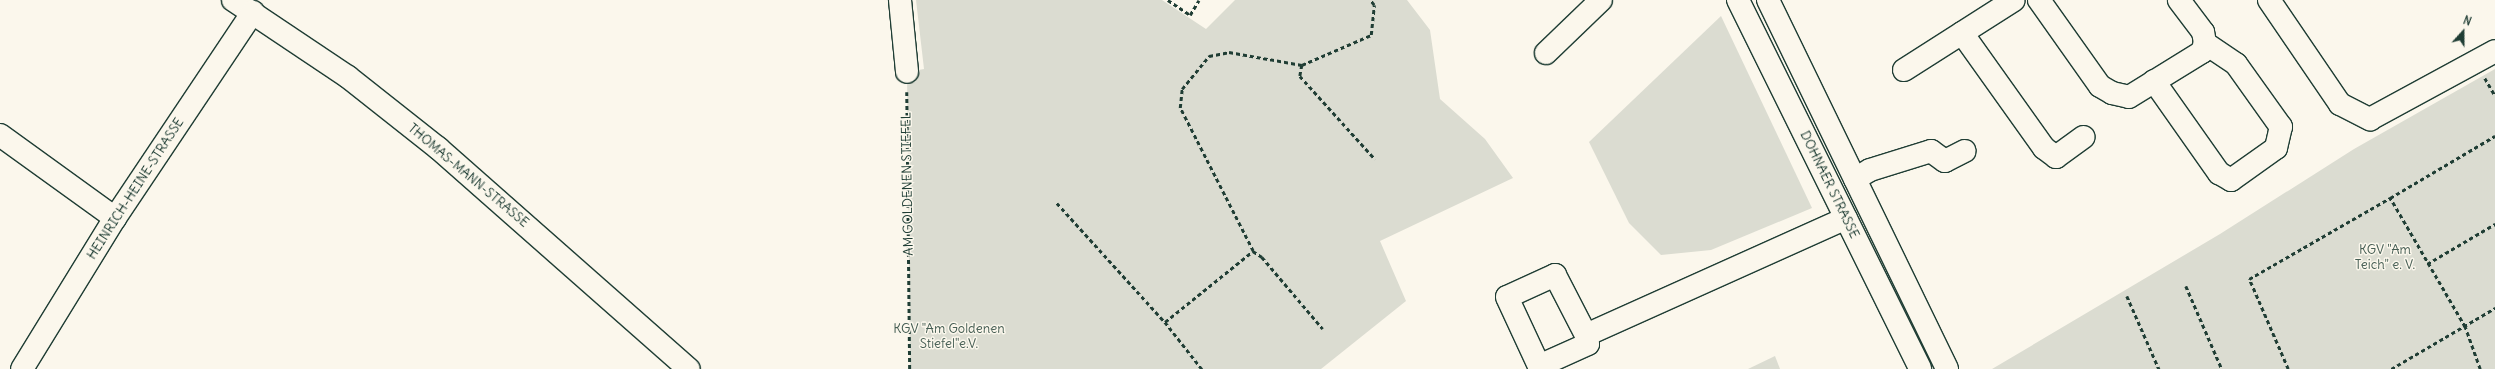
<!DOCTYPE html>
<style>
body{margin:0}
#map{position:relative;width:2495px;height:369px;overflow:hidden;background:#fbf7ec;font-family:Delius,sans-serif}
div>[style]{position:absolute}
.green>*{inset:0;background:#dbdcd1}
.path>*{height:2.5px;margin-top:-1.25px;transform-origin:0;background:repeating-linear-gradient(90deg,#1f3d34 0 4px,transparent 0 7px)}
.roads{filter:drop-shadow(1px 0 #1f3d34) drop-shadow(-1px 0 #1f3d34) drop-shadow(0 1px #1f3d34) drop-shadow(0 -1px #1f3d34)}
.minor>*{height:22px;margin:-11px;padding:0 11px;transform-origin:11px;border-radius:11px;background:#fbf7ec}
.major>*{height:22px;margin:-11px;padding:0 11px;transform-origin:11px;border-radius:11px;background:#fbf7ec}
span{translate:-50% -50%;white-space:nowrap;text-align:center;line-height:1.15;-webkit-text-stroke:3px #fbf7ec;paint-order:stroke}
.street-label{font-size:13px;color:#1f3d34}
.park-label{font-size:13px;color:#455d53}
.north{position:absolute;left:2443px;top:12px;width:40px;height:40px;-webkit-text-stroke:3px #fbf7ec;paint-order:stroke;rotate:21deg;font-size:11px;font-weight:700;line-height:16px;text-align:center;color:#1f3d34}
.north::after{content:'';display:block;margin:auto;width:14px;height:18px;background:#1f3d34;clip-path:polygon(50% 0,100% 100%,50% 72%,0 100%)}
</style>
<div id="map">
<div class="green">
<i style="clip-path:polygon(916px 0,1162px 0,1206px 29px,1235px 0,1407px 0,1430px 30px,1440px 99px,1485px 139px,1513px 178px,1380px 241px,1406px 301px,1321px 369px,910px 369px,907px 72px,924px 69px)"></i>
<i style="clip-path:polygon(1721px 16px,1812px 208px,1711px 250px,1661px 255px,1629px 223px,1589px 142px)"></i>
<i style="clip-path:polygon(2495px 69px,2495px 369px,1992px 369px,2220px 234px,2354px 149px)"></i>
<i style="clip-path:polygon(1775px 356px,1780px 369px,1748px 369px)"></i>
</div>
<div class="path">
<i style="left:1168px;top:0;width:27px;rotate:34deg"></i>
<i style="left:1190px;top:15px;width:17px;rotate:-59deg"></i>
<i style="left:1302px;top:65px;width:11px;rotate:100deg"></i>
<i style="left:1300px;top:76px;width:112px;rotate:47.9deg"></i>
<i style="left:2485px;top:78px;width:20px;rotate:60deg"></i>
<i style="left:907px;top:92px;width:277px;rotate:89.4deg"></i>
<i style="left:1057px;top:203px;width:161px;rotate:47.8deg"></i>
<i style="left:1165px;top:322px;width:113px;rotate:-38.9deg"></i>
<i style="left:1253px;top:251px;width:161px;rotate:-117deg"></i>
<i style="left:1180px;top:108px;width:19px;rotate:-84deg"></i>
<i style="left:1182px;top:89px;width:43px;rotate:-50.7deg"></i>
<i style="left:1209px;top:56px;width:20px;rotate:-11deg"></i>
<i style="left:1229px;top:52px;width:74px;rotate:10.1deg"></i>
<i style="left:1302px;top:65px;width:75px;rotate:-23.5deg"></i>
<i style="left:1371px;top:35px;width:30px;rotate:-84deg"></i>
<i style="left:1374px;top:5px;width:6px;rotate:-129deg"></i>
<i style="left:1253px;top:251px;width:11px;rotate:34deg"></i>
<i style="left:1262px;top:257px;width:94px;rotate:49.7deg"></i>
<i style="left:2427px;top:264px;width:79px;rotate:-30.5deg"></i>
<i style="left:2186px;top:286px;width:90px;rotate:66.6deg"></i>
<i style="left:2127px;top:296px;width:80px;rotate:66.3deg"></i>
<i style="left:1165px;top:322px;width:60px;rotate:51.8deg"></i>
<i style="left:2288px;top:369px;width:98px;rotate:-113.4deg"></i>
<i style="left:2249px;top:279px;width:163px;rotate:-29.9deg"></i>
<i style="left:2391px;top:369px;width:121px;rotate:-30.4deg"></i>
<i style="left:2480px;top:369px;width:45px;rotate:-109.7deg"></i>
<i style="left:2465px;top:327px;width:149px;rotate:-120.2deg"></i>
<i style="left:2390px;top:198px;width:122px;rotate:-30.6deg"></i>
</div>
<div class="roads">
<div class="minor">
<i style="left:233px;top:0;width:138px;rotate:33.8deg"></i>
<i style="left:348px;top:77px;width:115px;rotate:38.3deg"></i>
<i style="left:438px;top:148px;width:334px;rotate:41.4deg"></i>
<i style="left:900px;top:0;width:72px;rotate:84.4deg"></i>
<i style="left:2039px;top:0;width:105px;rotate:54.7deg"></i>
<i style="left:2100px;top:86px;width:14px;rotate:30deg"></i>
<i style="left:2112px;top:93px;width:17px;rotate:13deg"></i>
<i style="left:2129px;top:97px;width:86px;rotate:-31.7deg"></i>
<i style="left:2202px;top:52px;width:9px;rotate:-72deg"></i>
<i style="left:2205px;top:43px;width:11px;rotate:-100deg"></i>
<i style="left:2203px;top:32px;width:40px;rotate:-127deg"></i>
<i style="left:2269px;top:0;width:126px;rotate:55.7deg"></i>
<i style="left:2340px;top:104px;width:34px;rotate:27deg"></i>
<i style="left:2370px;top:119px;width:142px;rotate:-28.5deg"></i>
<i style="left:1962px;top:33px;width:141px;rotate:54.5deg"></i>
<i style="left:2044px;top:148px;width:15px;rotate:37deg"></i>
<i style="left:2056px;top:157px;width:34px;rotate:-36deg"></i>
<i style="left:1546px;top:53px;width:76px;rotate:-43.9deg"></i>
<i style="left:1904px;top:70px;width:130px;rotate:-32.5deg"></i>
<i style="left:2154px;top:81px;width:113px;rotate:54.8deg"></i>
<i style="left:2219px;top:173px;width:14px;rotate:30deg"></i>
<i style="left:2231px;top:180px;width:55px;rotate:-35.4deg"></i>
<i style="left:2276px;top:148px;width:22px;rotate:-77deg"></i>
<i style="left:2281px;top:127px;width:77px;rotate:-125.5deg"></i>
<i style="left:2236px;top:64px;width:37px;rotate:-146deg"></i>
<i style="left:0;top:135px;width:142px;rotate:35.8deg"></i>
<i style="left:1855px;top:179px;width:17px;rotate:-31deg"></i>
<i style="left:1870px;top:170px;width:64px;rotate:-17.3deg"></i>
<i style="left:1931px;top:151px;width:17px;rotate:36deg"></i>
<i style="left:1945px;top:161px;width:22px;rotate:-27deg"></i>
<i style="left:1586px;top:335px;width:9px;rotate:77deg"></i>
<i style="left:1588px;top:344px;width:54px;rotate:155.8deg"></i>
<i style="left:1539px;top:366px;width:76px;rotate:-114.9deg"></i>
<i style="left:1507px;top:297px;width:53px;rotate:-24.6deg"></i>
<i style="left:1555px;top:275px;width:68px;rotate:62.7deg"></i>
<i style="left:1586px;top:335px;width:285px;rotate:-24.2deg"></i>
<i style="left:22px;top:369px;width:177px;rotate:-58.4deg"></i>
<i style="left:115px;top:218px;width:248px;rotate:-56.2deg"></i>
</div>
<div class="major">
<i style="left:1738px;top:0;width:411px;rotate:63.7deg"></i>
<i style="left:1768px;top:0;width:410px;rotate:64.1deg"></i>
</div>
</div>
<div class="street-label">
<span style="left:468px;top:176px;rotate:40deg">THOMAS-MANN-STRASSE</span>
<span style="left:908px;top:184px;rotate:-91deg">AM GOLDENEN STIEFEL</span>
<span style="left:1829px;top:185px;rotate:64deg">DOHNAER STRASSE</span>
<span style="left:136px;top:189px;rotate:-57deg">HEINRICH-HEINE-STRASSE</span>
</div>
<div class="park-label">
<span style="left:2385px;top:258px">KGV "Am<br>Teich" e. V.</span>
<span style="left:949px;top:337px">KGV "Am Goldenen<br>Stiefel"e.V.</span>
</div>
<div class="north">N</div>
</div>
